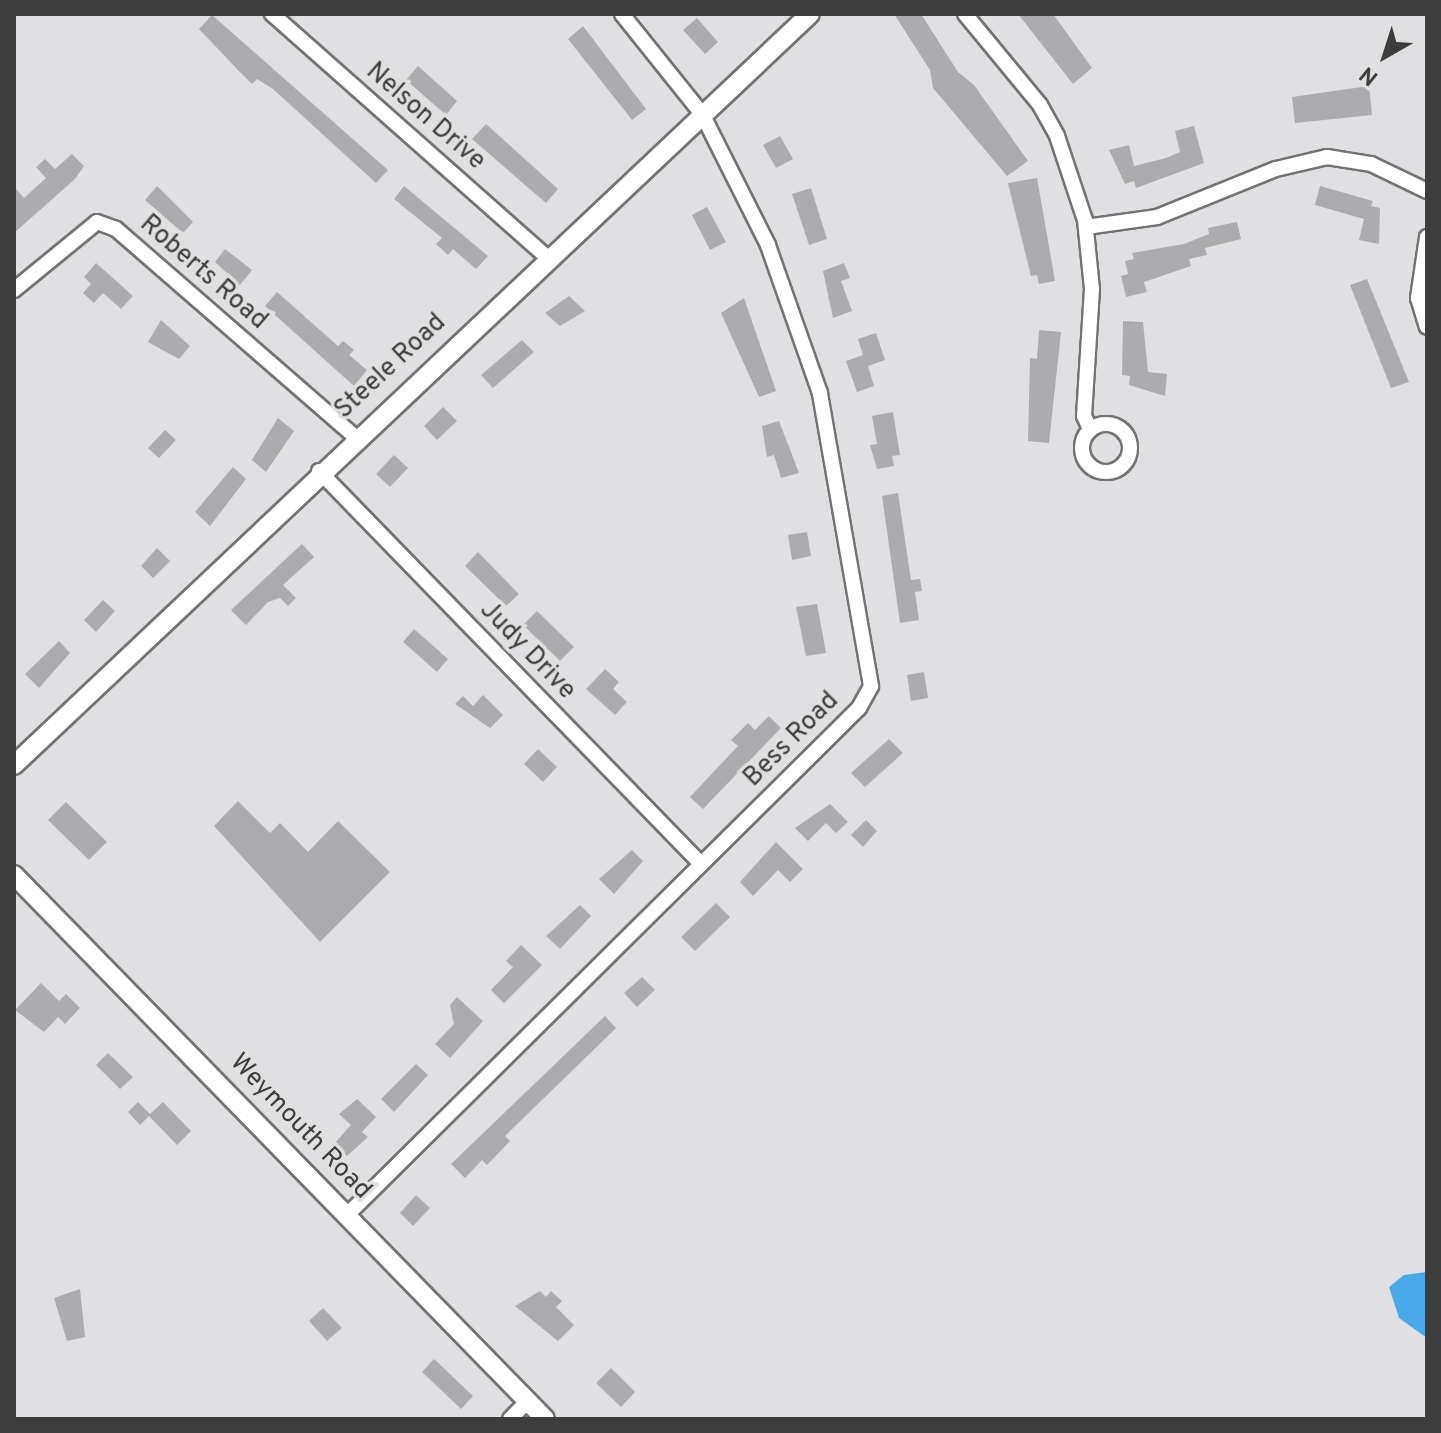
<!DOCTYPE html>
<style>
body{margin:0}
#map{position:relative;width:1441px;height:1433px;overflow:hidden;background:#e0e0e2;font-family:Overpass,sans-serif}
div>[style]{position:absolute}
.water>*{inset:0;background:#49aaea}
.building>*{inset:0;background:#acacae}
.roads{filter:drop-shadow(2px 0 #737375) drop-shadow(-2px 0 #737375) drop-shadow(0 2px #737375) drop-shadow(0 -2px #737375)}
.minor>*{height:14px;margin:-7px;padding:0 7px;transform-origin:7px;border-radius:7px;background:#fff}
.minor>.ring{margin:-7px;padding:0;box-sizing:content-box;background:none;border:14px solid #fff;border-radius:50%}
.tertiary>*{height:18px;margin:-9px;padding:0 9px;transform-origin:9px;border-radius:9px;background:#fff}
span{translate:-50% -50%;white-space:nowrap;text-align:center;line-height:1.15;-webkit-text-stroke:7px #e0e0e2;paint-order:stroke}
.street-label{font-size:26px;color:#3d3d3e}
.frame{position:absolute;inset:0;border:16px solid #3d3d3e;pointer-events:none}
.north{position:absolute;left:1345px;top:16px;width:80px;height:80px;-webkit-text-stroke:6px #e0e0e2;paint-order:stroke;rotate:219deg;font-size:22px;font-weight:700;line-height:32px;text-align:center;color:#3d3d3e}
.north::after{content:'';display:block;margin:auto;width:28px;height:36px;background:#3d3d3e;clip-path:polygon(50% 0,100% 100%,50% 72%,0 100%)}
</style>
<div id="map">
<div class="water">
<i style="clip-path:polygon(1427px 1272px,1427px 1338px,1399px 1318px,1389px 1287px,1404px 1275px)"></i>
</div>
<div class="building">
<i style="clip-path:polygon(894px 14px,921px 14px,958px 72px,974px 85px,1028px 161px,1007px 176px,933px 88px,930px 70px)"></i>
<i style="clip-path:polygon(1018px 14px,1053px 14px,1092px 68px,1073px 84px)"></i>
<i style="clip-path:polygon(212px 15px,388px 170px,376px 183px,273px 89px,257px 79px,252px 84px,237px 69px,199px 29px)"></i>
<i style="clip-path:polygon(697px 18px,718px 42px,705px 54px,683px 30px)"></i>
<i style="clip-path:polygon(583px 26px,646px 109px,632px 120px,568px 39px)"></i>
<i style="clip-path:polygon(418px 66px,457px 101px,446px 115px,406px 80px)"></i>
<i style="clip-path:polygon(1369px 86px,1372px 115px,1295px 123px,1292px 97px)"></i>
<i style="clip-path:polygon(486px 124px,558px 189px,546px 203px,472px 139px)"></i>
<i style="clip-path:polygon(1194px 126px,1204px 163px,1136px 188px,1134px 181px,1125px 184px,1109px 150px,1129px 145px,1134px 166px,1166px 158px,1180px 152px,1175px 131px)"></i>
<i style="clip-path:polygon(780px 136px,793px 159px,776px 168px,763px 145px)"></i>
<i style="clip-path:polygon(72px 154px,84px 166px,75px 179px,14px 233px,14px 187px,24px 198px,46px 178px,36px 167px,45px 159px,55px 169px)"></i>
<i style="clip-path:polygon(1037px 178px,1055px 281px,1039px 284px,1037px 275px,1031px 276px,1008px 183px)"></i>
<i style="clip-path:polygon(157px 186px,193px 222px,183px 233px,145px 200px)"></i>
<i style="clip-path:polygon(404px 186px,488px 256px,476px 269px,453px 249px,448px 255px,436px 244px,442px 238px,394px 199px)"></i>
<i style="clip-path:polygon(1320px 186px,1373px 201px,1371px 206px,1380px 208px,1379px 244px,1359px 240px,1364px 219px,1315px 205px)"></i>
<i style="clip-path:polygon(811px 188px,827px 239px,809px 245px,792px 194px)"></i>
<i style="clip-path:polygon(707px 207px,726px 242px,710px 250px,692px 215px)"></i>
<i style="clip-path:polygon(1237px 222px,1241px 239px,1205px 248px,1207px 255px,1189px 259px,1191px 266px,1144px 282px,1147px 292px,1126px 297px,1121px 276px,1128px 274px,1125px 261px,1134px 259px,1132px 253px,1184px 244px,1209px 234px,1208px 228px)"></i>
<i style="clip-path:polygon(225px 249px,252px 270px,240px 285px,215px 262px)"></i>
<i style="clip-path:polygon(96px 263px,133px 296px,121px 309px,103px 293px,94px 303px,83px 293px,91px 284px,84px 277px)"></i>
<i style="clip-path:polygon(844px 263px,850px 278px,841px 281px,852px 311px,833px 318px,823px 271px)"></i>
<i style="clip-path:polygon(1367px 279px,1409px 382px,1391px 388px,1350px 285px)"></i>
<i style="clip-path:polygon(277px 292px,338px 346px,343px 341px,354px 350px,349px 355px,367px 370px,354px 386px,265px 306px)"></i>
<i style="clip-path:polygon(569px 296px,585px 311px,560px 326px,545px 313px)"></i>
<i style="clip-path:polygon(744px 298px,776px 391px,759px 397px,721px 313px)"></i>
<i style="clip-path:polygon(161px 320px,190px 346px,179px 359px,148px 342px)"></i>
<i style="clip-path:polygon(1123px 321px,1143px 322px,1148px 372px,1167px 374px,1165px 396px,1129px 385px,1130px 376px,1122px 375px)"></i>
<i style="clip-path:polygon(1039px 330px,1061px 332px,1049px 443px,1028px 441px,1030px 358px,1037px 359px)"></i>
<i style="clip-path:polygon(876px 333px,885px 360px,868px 366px,874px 386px,857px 392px,846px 361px,863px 355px,858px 339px)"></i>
<i style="clip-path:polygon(522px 340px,534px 352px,493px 388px,481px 375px)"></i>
<i style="clip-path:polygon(443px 407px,457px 421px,437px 440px,424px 426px)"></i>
<i style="clip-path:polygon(893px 412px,900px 455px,892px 456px,894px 466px,877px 469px,870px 445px,877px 444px,872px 416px)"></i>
<i style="clip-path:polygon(278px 418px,294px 431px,266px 472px,252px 460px)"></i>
<i style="clip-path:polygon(779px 421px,799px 473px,781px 478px,774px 455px,767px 457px,762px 426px)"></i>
<i style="clip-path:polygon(165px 430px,176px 440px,159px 458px,148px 448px)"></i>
<i style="clip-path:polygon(394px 455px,408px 468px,390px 487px,376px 474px)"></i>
<i style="clip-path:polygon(233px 467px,246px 479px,210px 526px,195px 512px)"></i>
<i style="clip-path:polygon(898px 493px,911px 580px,920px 579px,922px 591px,915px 592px,919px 620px,900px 623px,882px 496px)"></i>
<i style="clip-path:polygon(807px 532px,811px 556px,792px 560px,788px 535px)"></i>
<i style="clip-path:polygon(302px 544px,314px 557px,283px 585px,296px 598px,288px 606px,280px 598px,268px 602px,246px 625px,231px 610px)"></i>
<i style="clip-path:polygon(157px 548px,170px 561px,153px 578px,141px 566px)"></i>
<i style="clip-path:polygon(478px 552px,519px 594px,506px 606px,465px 566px)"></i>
<i style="clip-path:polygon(103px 600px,115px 611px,96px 632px,84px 620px)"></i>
<i style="clip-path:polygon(817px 604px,826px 653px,806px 656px,796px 607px)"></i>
<i style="clip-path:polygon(537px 611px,574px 647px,560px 661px,523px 625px)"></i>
<i style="clip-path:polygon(414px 629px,448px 659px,437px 672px,403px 642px)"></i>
<i style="clip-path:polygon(59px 641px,70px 653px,39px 688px,25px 674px)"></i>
<i style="clip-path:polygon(605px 669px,619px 682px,613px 689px,627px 702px,615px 715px,586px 689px)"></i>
<i style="clip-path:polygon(924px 672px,928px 698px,911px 701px,907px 675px)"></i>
<i style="clip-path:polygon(483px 695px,503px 715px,490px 728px,455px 704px,463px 696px,473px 706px)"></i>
<i style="clip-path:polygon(769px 716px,781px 728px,703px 809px,690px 797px,738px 746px,731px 740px,748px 723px,755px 730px)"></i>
<i style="clip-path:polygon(889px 739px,903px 753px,865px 787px,851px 773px)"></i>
<i style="clip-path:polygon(538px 749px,557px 767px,543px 782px,524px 764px)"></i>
<i style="clip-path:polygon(238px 801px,270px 833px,280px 823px,308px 852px,338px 821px,390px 872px,320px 942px,214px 826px)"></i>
<i style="clip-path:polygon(66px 802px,107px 842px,89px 860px,48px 820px)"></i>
<i style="clip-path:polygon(830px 804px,848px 822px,836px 833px,826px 823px,808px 841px,795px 828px)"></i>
<i style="clip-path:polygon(866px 820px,877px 831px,863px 847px,851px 835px)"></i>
<i style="clip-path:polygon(776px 842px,803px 869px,790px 882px,778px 870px,753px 896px,740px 882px)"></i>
<i style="clip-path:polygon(632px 850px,643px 861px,614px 894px,599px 879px)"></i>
<i style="clip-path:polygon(716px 903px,730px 917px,695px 951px,681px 937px)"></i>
<i style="clip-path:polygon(580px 905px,591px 916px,560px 949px,546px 936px)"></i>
<i style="clip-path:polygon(521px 945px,542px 965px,504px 1003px,491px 990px,513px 967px,506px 961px)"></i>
<i style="clip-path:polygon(642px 977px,655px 990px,637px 1007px,624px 993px)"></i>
<i style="clip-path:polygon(41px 983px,59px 1001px,66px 994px,80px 1008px,65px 1024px,58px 1017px,44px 1032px,15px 1010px)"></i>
<i style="clip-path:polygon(457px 997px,483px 1021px,450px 1058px,435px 1044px,454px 1024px,450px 1005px)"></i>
<i style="clip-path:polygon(605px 1016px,616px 1028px,505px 1136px,510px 1141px,487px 1165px,482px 1160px,465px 1178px,451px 1164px)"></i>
<i style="clip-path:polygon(108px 1053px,133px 1077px,120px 1089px,96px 1065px)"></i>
<i style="clip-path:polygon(416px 1064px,428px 1075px,394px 1112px,381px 1099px)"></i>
<i style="clip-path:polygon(357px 1099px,376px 1117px,362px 1132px,368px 1137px,347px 1156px,334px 1144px,351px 1125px,339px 1114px)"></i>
<i style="clip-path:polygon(138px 1102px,150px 1114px,163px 1102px,191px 1131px,177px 1145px,149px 1116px,140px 1125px,128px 1112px)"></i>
<i style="clip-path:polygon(416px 1195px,430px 1208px,413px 1226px,400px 1213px)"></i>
<i style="clip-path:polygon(80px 1289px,85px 1337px,67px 1341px,54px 1298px)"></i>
<i style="clip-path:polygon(540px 1291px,546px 1297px,551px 1291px,562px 1301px,556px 1307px,574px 1325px,558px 1341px,515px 1306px)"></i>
<i style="clip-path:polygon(323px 1308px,342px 1328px,327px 1341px,309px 1321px)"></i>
<i style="clip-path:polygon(434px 1359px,473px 1396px,461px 1409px,422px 1372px)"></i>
<i style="clip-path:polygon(611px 1368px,635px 1392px,621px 1407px,596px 1383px)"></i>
</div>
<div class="roads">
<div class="minor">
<i style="left:272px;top:14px;width:367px;rotate:41.5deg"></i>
<i style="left:965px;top:14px;width:118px;rotate:50.5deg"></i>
<i style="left:1040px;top:105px;width:35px;rotate:61deg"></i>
<i style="left:1057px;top:136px;width:89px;rotate:71.6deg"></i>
<i style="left:1085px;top:220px;width:69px;rotate:84.2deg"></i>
<i style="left:1092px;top:289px;width:127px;rotate:93.6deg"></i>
<i style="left:1084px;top:416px;width:14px;rotate:65deg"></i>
<i style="left:1086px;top:227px;width:72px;rotate:-8deg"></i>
<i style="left:1157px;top:217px;width:128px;rotate:-22deg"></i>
<i style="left:1276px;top:169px;width:52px;rotate:-13.2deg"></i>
<i style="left:1327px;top:157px;width:45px;rotate:9deg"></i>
<i style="left:1371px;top:164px;width:62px;rotate:25.7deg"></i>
<i style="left:1427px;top:237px;width:62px;rotate:98.4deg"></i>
<i style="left:1418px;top:298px;width:30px;rotate:73deg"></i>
<i style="left:14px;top:290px;width:107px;rotate:-39.3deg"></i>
<i style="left:97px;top:222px;width:20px;rotate:20deg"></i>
<i style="left:116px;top:229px;width:317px;rotate:41deg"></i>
<i class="ring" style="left:1082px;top:424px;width:34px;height:34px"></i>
<i style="left:319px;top:471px;width:548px;rotate:45.81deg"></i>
<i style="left:348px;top:1214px;width:719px;rotate:-44.72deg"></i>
<i style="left:859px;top:708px;width:25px;rotate:-61deg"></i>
<i style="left:871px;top:686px;width:297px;rotate:-99.9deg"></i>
<i style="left:820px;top:393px;width:157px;rotate:-109.4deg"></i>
<i style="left:768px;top:245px;width:147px;rotate:-116.7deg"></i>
<i style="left:702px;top:114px;width:128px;rotate:-128.7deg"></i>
<i style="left:510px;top:1419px;width:25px;rotate:-45deg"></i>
</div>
<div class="tertiary">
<i style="left:14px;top:765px;width:1094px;rotate:-43.33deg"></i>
<i style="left:14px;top:875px;width:760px;rotate:45.69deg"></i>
</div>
</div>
<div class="street-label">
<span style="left:425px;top:117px;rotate:41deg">Nelson Drive</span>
<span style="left:203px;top:273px;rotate:41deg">Roberts Road</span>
<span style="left:391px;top:367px;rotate:-43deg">Steele Road</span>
<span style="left:527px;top:651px;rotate:46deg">Judy Drive</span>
<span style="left:792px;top:740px;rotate:-45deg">Bess Road</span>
<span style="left:300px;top:1127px;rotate:46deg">Weymouth Road</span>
</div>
<div class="frame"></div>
<div class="north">N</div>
</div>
